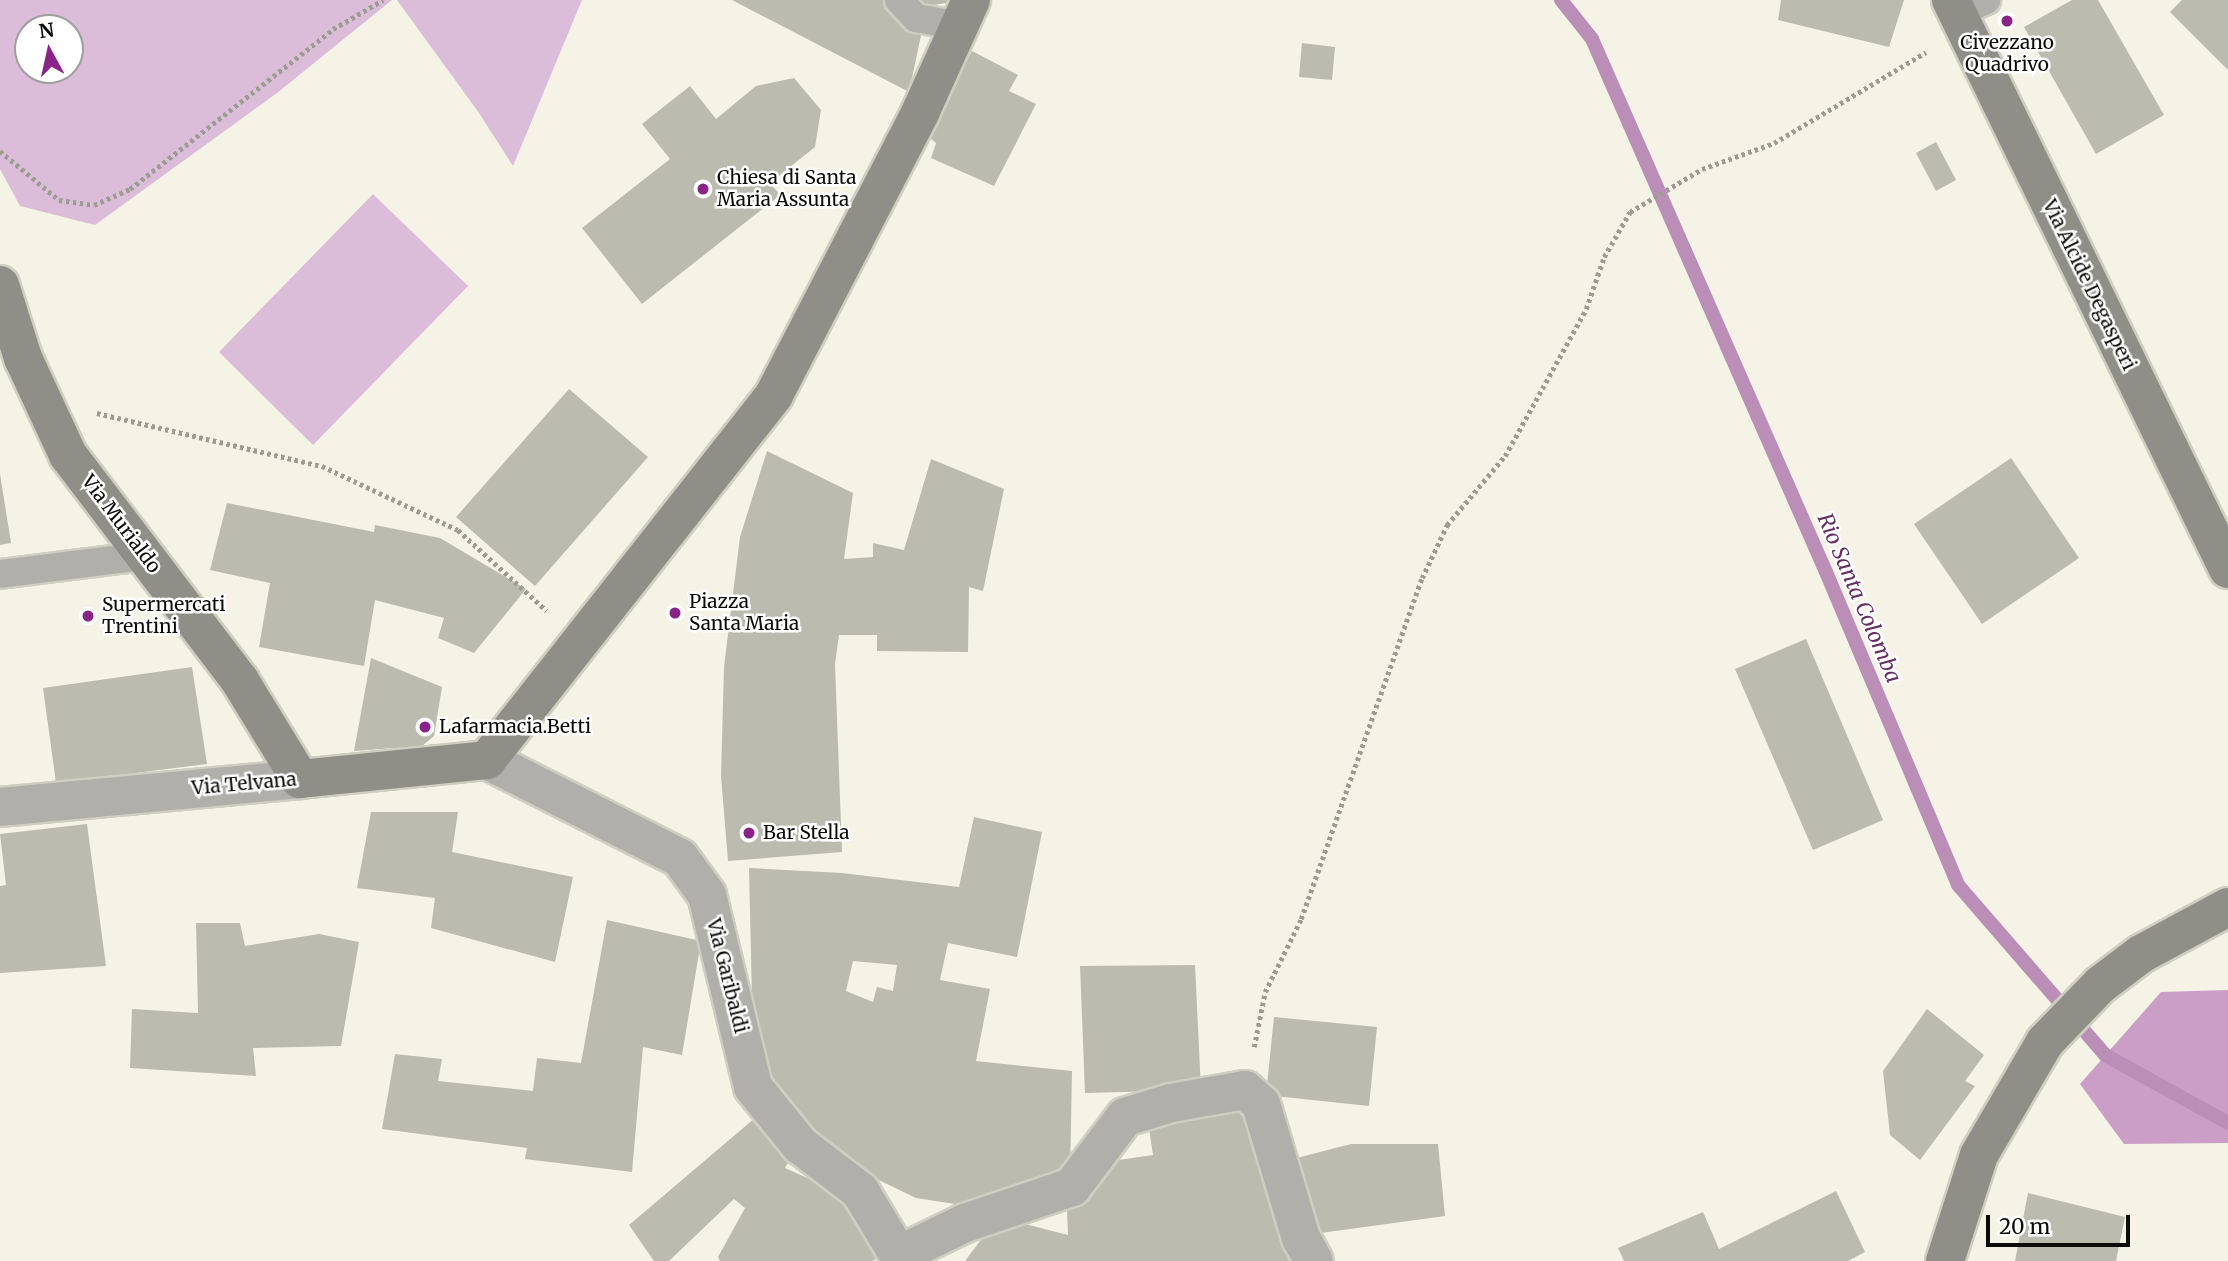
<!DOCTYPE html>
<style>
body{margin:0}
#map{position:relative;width:2228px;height:1261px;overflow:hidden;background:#f4f3e6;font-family:Merriweather,serif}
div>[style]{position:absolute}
.green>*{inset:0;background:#dbbdd9}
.forest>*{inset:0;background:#ca9ec7}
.stream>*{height:14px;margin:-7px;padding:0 7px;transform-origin:7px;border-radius:7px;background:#ba8eb6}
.building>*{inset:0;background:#bcbbaf}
.path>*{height:4.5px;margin-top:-2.25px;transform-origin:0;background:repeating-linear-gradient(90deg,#9d9c93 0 3.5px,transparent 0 7px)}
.roads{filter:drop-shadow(2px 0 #cfcec2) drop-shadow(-2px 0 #cfcec2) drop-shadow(0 2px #cfcec2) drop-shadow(0 -2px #cfcec2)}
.lane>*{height:28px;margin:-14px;padding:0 14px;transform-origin:14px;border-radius:14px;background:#b0afaa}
.street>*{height:38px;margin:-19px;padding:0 19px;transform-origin:19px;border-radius:19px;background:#b0afaa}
.secondary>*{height:38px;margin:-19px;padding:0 19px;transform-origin:19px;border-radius:19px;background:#8f8f87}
.dots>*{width:19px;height:19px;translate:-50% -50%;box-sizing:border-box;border:4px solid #fff;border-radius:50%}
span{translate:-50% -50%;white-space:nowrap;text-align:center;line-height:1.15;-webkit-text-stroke:5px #fff;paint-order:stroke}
.poi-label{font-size:19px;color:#0c0c08}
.left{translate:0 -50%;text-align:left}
.street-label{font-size:19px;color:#0c0c08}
.water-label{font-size:21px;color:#642f62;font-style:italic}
.north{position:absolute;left:14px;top:14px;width:70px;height:70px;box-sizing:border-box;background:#fff;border:2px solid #9e9e9c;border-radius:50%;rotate:352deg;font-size:19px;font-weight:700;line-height:28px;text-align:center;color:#0c0c08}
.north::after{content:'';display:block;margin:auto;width:24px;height:32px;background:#8b2288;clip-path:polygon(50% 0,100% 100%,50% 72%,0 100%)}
.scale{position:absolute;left:1986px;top:1215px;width:144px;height:32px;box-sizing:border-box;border:4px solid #0c0c08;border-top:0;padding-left:9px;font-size:21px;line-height:24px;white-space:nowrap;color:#0c0c08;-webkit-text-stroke:5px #fff;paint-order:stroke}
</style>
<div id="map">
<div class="green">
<i style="clip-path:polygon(evenodd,0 0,392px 0,277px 93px,95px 225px,20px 206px,0 169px,0 0,28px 28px,70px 28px,70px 70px,28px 70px,28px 28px)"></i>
<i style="clip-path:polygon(397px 0,582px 0,513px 166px,479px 113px)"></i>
<i style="clip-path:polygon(373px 194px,468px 286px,313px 445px,219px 352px)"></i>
</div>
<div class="forest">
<i style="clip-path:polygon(2228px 990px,2228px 1143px,2124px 1144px,2080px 1084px,2161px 992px)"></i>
</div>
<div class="stream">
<i style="left:1561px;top:0;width:50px;rotate:51.5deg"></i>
<i style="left:1592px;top:39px;width:582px;rotate:66.3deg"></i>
<i style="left:1826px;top:572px;width:340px;rotate:67.1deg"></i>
<i style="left:1958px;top:885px;width:225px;rotate:49.1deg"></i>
<i style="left:2105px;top:1055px;width:141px;rotate:28.9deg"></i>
</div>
<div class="building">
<i style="clip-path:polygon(732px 0,886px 0,923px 26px,909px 92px)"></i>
<i style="clip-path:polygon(907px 0,954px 0,954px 2px,912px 8px)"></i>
<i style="clip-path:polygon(1781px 0,1904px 0,1889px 47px,1778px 20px)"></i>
<i style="clip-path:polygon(2072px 0,2098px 0,2164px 115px,2096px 154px,2024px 27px)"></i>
<i style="clip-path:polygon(2182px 0,2228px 0,2228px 70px,2170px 12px)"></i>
<i style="clip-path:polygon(1302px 43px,1335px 47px,1332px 80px,1299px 77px)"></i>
<i style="clip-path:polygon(972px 51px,1018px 75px,1009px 91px,1036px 104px,994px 186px,931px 158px,936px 143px,927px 136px)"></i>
<i style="clip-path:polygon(794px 78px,821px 110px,815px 147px,770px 183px,780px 195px,642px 304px,582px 228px,670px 159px,642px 124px,690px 86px,716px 119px,756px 86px)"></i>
<i style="clip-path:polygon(1936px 142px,1956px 180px,1936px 191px,1916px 153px)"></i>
<i style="clip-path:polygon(569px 389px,648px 457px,535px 586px,456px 517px)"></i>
<i style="clip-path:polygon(767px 451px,853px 493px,844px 559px,873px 557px,873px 543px,904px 550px,931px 459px,1004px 489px,983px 591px,969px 587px,968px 652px,877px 651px,877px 635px,839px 635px,835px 664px,842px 852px,728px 861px,721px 776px,724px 667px,740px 537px)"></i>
<i style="clip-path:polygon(2011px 458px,2079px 558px,1982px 624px,1914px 524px)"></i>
<i style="clip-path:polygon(0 474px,11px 543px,0 545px)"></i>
<i style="clip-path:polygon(227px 503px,374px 532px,375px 525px,440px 538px,526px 589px,474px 653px,438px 638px,444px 618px,375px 600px,364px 666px,259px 647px,270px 583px,210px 570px)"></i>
<i style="clip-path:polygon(1806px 639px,1883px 820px,1813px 850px,1735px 669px)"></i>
<i style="clip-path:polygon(371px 658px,442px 687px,434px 736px,422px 746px,354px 751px)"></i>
<i style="clip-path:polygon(192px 667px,207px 764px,56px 783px,43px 688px)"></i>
<i style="clip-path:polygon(371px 812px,458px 812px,452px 852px,573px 877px,555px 962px,431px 928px,435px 898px,357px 888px)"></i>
<i style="clip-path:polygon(evenodd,974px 817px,1042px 832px,1017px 957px,948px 943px,940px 980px,990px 989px,976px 1061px,1072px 1071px,1070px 1178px,981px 1208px,916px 1198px,831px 1157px,766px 1087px,752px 999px,749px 868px,842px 873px,959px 887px,974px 817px,853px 961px,897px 965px,893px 991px,877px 987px,873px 1002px,846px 991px,853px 961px)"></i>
<i style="clip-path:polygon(87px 824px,106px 966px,0 973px,0 886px,6px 885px,0 834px)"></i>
<i style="clip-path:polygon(607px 920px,701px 941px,682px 1055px,643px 1047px,632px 1172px,525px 1159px,527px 1148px,382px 1129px,395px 1054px,442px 1059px,438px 1081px,533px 1091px,537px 1058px,581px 1063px)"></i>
<i style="clip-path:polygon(196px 923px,240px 923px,245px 946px,319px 934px,359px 942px,341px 1046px,253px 1048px,256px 1076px,130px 1068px,132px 1009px,198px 1013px)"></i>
<i style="clip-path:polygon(1195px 965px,1201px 1090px,1085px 1093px,1080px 966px)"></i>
<i style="clip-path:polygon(1927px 1009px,1984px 1055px,1965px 1081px,1975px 1086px,1920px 1160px,1890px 1135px,1883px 1071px)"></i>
<i style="clip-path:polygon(1274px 1017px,1377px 1027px,1369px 1106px,1266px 1095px)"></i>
<i style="clip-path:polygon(1244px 1102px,1298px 1261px,965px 1261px,998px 1217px,1068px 1235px,1066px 1188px,1105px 1162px,1153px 1155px,1148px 1121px)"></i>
<i style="clip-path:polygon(762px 1112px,795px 1151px,785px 1168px,852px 1198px,885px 1254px,872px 1261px,720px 1261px,718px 1257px,745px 1208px,734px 1199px,669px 1261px,654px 1261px,629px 1225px)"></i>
<i style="clip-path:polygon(1351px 1144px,1438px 1144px,1445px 1216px,1306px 1235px,1289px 1160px)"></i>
<i style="clip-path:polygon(1836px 1191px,1865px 1252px,1848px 1261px,1624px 1261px,1618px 1248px,1703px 1212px,1719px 1249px)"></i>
<i style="clip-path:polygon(2028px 1193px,2125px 1217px,2116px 1261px,2015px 1261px)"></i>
</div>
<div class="path">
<i style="left:0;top:151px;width:77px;rotate:39.7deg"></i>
<i style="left:59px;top:200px;width:35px;rotate:8deg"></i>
<i style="left:94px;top:205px;width:39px;rotate:-24deg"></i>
<i style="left:130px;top:189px;width:258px;rotate:-38.2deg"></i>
<i style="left:333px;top:29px;width:58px;rotate:-30.1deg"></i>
<i style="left:97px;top:413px;width:231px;rotate:13.3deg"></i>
<i style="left:322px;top:466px;width:150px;rotate:25.2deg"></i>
<i style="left:458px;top:530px;width:120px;rotate:42.3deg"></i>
<i style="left:1254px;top:1047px;width:56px;rotate:-78.7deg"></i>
<i style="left:1265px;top:992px;width:81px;rotate:-63.7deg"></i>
<i style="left:1301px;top:919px;width:362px;rotate:-70.5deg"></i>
<i style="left:1422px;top:578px;width:59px;rotate:-64.7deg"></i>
<i style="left:1447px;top:525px;width:90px;rotate:-50deg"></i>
<i style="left:1505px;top:456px;width:168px;rotate:-61.1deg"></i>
<i style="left:1586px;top:309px;width:55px;rotate:-70.9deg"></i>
<i style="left:1604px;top:257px;width:52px;rotate:-60deg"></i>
<i style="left:1630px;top:212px;width:84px;rotate:-30.8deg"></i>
<i style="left:1702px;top:169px;width:77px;rotate:-19.9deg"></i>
<i style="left:1774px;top:143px;width:177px;rotate:-30.9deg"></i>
</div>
<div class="roads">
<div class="lane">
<i style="left:899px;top:0;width:25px;rotate:47deg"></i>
<i style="left:916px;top:18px;width:45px;rotate:10.3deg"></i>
<i style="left:1957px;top:13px;width:32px;rotate:-24deg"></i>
<i style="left:0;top:574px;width:146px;rotate:-7.1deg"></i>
</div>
<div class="street">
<i style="left:487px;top:760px;width:216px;rotate:26.9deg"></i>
<i style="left:680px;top:858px;width:46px;rotate:53.9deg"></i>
<i style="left:707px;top:895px;width:197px;rotate:76.5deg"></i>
<i style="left:753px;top:1087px;width:75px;rotate:51deg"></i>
<i style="left:800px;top:1145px;width:76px;rotate:37.5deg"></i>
<i style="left:860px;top:1191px;width:82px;rotate:59deg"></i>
<i style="left:0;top:807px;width:301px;rotate:-5.3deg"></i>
<i style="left:899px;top:1255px;width:73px;rotate:-25.9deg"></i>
<i style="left:965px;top:1223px;width:113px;rotate:-18.6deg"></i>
<i style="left:1072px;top:1187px;width:88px;rotate:-52.9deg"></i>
<i style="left:1125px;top:1117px;width:48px;rotate:-16.9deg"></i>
<i style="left:1171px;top:1103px;width:75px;rotate:-10deg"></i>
<i style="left:1245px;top:1090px;width:21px;rotate:41deg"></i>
<i style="left:1261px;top:1104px;width:140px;rotate:73.4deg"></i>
<i style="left:1301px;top:1238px;width:26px;rotate:61deg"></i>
</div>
<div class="secondary">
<i style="left:1951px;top:0;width:633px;rotate:64.04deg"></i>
<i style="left:0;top:285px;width:77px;rotate:72.5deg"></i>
<i style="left:23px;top:358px;width:107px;rotate:65.1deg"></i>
<i style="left:68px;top:455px;width:284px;rotate:52.7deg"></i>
<i style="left:240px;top:681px;width:115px;rotate:58.5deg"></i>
<i style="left:300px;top:779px;width:188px;rotate:-5.8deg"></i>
<i style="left:487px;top:760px;width:464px;rotate:-51.8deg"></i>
<i style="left:774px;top:395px;width:318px;rotate:-62.6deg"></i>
<i style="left:920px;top:113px;width:124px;rotate:-65.7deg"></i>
<i style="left:1945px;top:1261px;width:111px;rotate:-72.2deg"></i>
<i style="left:1979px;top:1155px;width:131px;rotate:-59.7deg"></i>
<i style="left:2045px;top:1042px;width:79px;rotate:-46deg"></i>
<i style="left:2100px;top:985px;width:51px;rotate:-37.1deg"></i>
<i style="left:2141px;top:954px;width:99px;rotate:-28.4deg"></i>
</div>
</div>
<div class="dots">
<i style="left:2007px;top:21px;background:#8b2288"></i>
<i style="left:703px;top:189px;background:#8b2288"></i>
<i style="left:675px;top:613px;background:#8b2288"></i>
<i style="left:88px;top:616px;background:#8b2288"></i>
<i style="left:425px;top:727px;background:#8b2288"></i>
<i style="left:749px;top:833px;background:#8b2288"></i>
</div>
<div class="poi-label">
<span style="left:2007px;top:54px">Civezzano<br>Quadrivo</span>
<span class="left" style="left:717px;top:189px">Chiesa di Santa<br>Maria Assunta</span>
<span class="left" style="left:689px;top:613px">Piazza<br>Santa Maria</span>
<span class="left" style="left:102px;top:616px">Supermercati<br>Trentini</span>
<span class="left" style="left:439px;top:727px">Lafarmacia.Betti</span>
<span class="left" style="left:763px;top:833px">Bar Stella</span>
</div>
<div class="street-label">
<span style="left:2089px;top:285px;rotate:64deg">Via Alcide Degasperi</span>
<span style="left:121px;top:524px;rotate:53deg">Via Murialdo</span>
<span style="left:244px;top:784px;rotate:-5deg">Via Telvana</span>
<span style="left:727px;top:976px;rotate:76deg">Via Garibaldi</span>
</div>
<div class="water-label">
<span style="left:1859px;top:598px;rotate:67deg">Rio Santa Colomba</span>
</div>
<div class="north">N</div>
<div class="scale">20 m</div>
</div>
